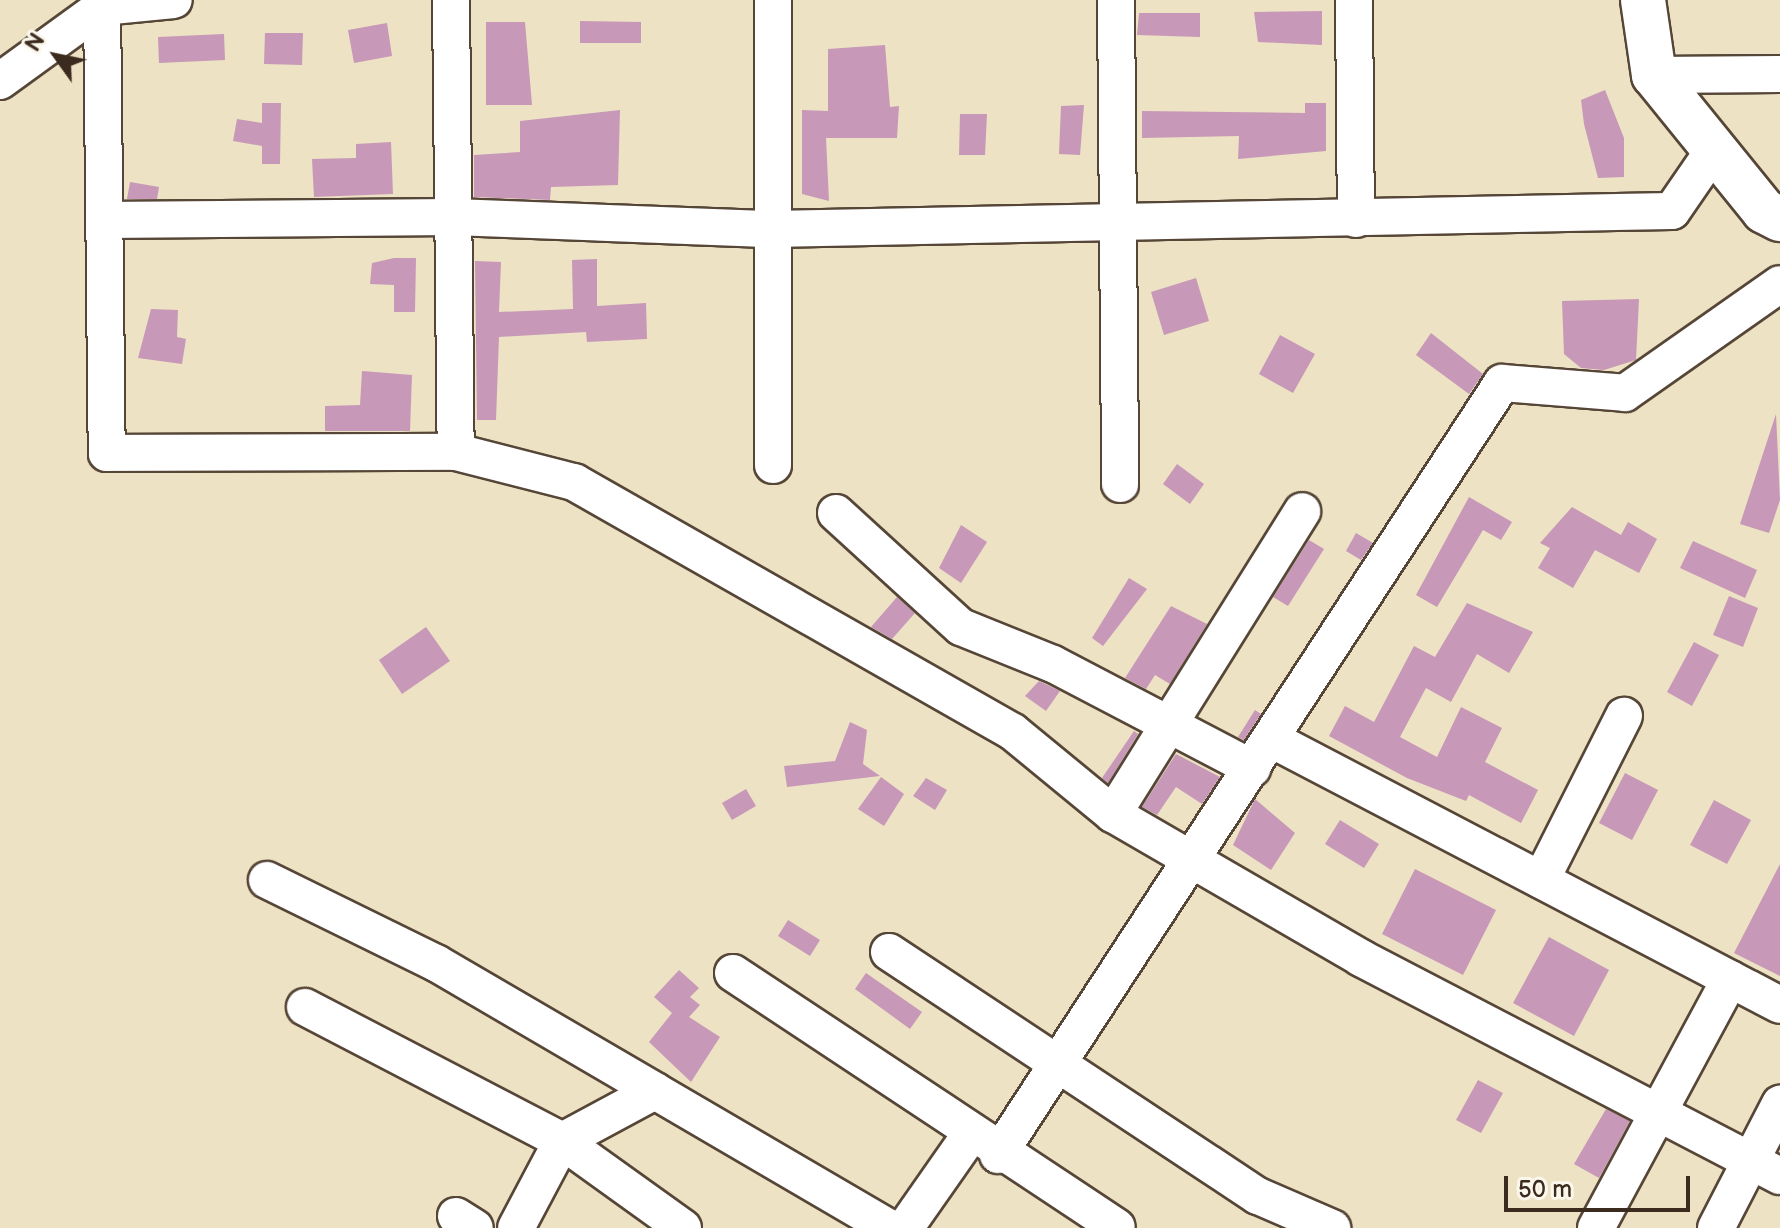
<!DOCTYPE html>
<style>
body{margin:0}
#map{position:relative;width:1780px;height:1228px;overflow:hidden;background:#ede2c3;font-family:"Balsamiq Sans",sans-serif}
div>[style]{position:absolute}
.building>*{inset:0;background:#c798b8}
.roads{filter:drop-shadow(2px 0 #564637) drop-shadow(-2px 0 #564637) drop-shadow(0 2px #564637) drop-shadow(0 -2px #564637)}
.minor>*{height:36px;margin:-18px;padding:0 18px;transform-origin:18px;border-radius:18px;background:#fff}
.major>*{height:44px;margin:-22px;padding:0 22px;transform-origin:22px;border-radius:22px;background:#fff}
span{translate:-50% -50%;white-space:nowrap;text-align:center;line-height:1.15;-webkit-text-stroke:8px #fbf7ec;paint-order:stroke}
.north{position:absolute;left:16px;top:16px;width:80px;height:80px;-webkit-text-stroke:6px #fbf7ec;paint-order:stroke;rotate:303deg;font-size:22px;font-weight:700;line-height:32px;text-align:center;color:#3b2a1e}
.north::after{content:'';display:block;margin:auto;width:28px;height:36px;background:#3b2a1e;clip-path:polygon(50% 0,100% 100%,50% 72%,0 100%)}
.scale{position:absolute;left:1504px;top:1176px;width:186px;height:36px;box-sizing:border-box;border:4px solid #3b2a1e;border-top:0;padding-left:10px;font-size:24px;line-height:28px;white-space:nowrap;color:#3b2a1e;-webkit-text-stroke:6px #fbf7ec;paint-order:stroke}
</style>
<div id="map">
<div class="building">
<i style="clip-path:polygon(1322px 11px,1322px 45px,1258px 42px,1254px 12px)"></i>
<i style="clip-path:polygon(1139px 13px,1200px 13px,1200px 37px,1137px 35px)"></i>
<i style="clip-path:polygon(580px 21px,641px 22px,641px 43px,580px 43px)"></i>
<i style="clip-path:polygon(486px 22px,525px 22px,532px 105px,486px 105px)"></i>
<i style="clip-path:polygon(387px 23px,392px 56px,354px 63px,348px 30px)"></i>
<i style="clip-path:polygon(265px 33px,303px 33px,302px 65px,264px 64px)"></i>
<i style="clip-path:polygon(224px 34px,225px 60px,159px 63px,158px 37px)"></i>
<i style="clip-path:polygon(885px 45px,890px 107px,899px 106px,897px 138px,826px 138px,829px 201px,802px 194px,802px 110px,828px 111px,828px 49px)"></i>
<i style="clip-path:polygon(1605px 90px,1624px 138px,1624px 177px,1598px 178px,1584px 124px,1581px 100px)"></i>
<i style="clip-path:polygon(262px 103px,281px 103px,280px 164px,262px 164px,262px 146px,233px 141px,237px 119px,262px 123px)"></i>
<i style="clip-path:polygon(1305px 103px,1326px 103px,1326px 151px,1238px 159px,1239px 136px,1142px 138px,1142px 111px,1305px 113px)"></i>
<i style="clip-path:polygon(1084px 105px,1080px 155px,1059px 154px,1061px 106px)"></i>
<i style="clip-path:polygon(620px 110px,618px 185px,551px 187px,550px 200px,474px 197px,474px 155px,520px 152px,520px 121px)"></i>
<i style="clip-path:polygon(960px 114px,987px 114px,985px 155px,959px 155px)"></i>
<i style="clip-path:polygon(391px 142px,393px 194px,314px 197px,312px 159px,356px 158px,356px 144px)"></i>
<i style="clip-path:polygon(130px 182px,159px 187px,157px 199px,127px 199px)"></i>
<i style="clip-path:polygon(394px 258px,416px 258px,415px 312px,394px 312px,394px 285px,370px 284px,372px 263px)"></i>
<i style="clip-path:polygon(597px 259px,597px 306px,646px 303px,647px 339px,587px 342px,586px 332px,499px 337px,496px 420px,477px 420px,475px 261px,501px 262px,499px 312px,573px 309px,572px 260px)"></i>
<i style="clip-path:polygon(1196px 278px,1209px 321px,1164px 335px,1151px 292px)"></i>
<i style="clip-path:polygon(1639px 299px,1636px 360px,1604px 370px,1581px 368px,1564px 354px,1562px 301px)"></i>
<i style="clip-path:polygon(151px 309px,178px 310px,177px 337px,186px 339px,182px 364px,138px 358px)"></i>
<i style="clip-path:polygon(1431px 333px,1483px 374px,1469px 394px,1416px 355px)"></i>
<i style="clip-path:polygon(1280px 335px,1315px 354px,1293px 393px,1259px 374px)"></i>
<i style="clip-path:polygon(362px 371px,412px 375px,410px 431px,325px 431px,325px 406px,360px 405px)"></i>
<i style="clip-path:polygon(1776px 414px,1780px 500px,1769px 533px,1740px 524px)"></i>
<i style="clip-path:polygon(1177px 464px,1204px 484px,1190px 504px,1163px 484px)"></i>
<i style="clip-path:polygon(1469px 497px,1512px 522px,1501px 540px,1483px 530px,1437px 607px,1416px 595px)"></i>
<i style="clip-path:polygon(1572px 507px,1621px 535px,1628px 522px,1657px 539px,1639px 573px,1595px 550px,1573px 588px,1538px 568px,1550px 548px,1540px 543px)"></i>
<i style="clip-path:polygon(961px 525px,987px 542px,961px 583px,939px 568px)"></i>
<i style="clip-path:polygon(1356px 533px,1373px 543px,1361px 560px,1346px 551px)"></i>
<i style="clip-path:polygon(1309px 540px,1324px 549px,1288px 606px,1273px 597px)"></i>
<i style="clip-path:polygon(1693px 541px,1757px 570px,1745px 598px,1680px 568px)"></i>
<i style="clip-path:polygon(1129px 578px,1147px 589px,1103px 646px,1092px 638px)"></i>
<i style="clip-path:polygon(1729px 596px,1758px 608px,1743px 647px,1713px 635px)"></i>
<i style="clip-path:polygon(897px 597px,915px 613px,892px 639px,871px 627px)"></i>
<i style="clip-path:polygon(1467px 603px,1533px 632px,1509px 673px,1477px 654px,1451px 702px,1426px 688px,1400px 737px,1437px 757px,1461px 707px,1502px 728px,1485px 762px,1538px 790px,1521px 823px,1469px 795px,1466px 801px,1407px 778px,1329px 736px,1345px 706px,1374px 722px,1414px 646px,1435px 657px)"></i>
<i style="clip-path:polygon(1171px 606px,1207px 624px,1170px 684px,1155px 675px,1146px 689px,1125px 678px)"></i>
<i style="clip-path:polygon(426px 627px,450px 661px,402px 694px,379px 660px)"></i>
<i style="clip-path:polygon(1694px 642px,1719px 655px,1692px 706px,1667px 692px)"></i>
<i style="clip-path:polygon(1039px 681px,1060px 691px,1046px 711px,1025px 696px)"></i>
<i style="clip-path:polygon(1255px 710px,1261px 714px,1244px 740px,1238px 737px)"></i>
<i style="clip-path:polygon(850px 722px,867px 730px,863px 764px,880px 776px,787px 787px,784px 766px,835px 761px)"></i>
<i style="clip-path:polygon(1134px 731px,1138px 734px,1108px 783px,1102px 778px)"></i>
<i style="clip-path:polygon(1176px 754px,1220px 777px,1202px 804px,1176px 787px,1157px 815px,1142px 807px)"></i>
<i style="clip-path:polygon(1625px 773px,1658px 790px,1632px 840px,1599px 823px)"></i>
<i style="clip-path:polygon(881px 777px,904px 794px,884px 826px,858px 809px)"></i>
<i style="clip-path:polygon(926px 778px,947px 790px,935px 810px,913px 796px)"></i>
<i style="clip-path:polygon(746px 789px,756px 806px,732px 820px,722px 803px)"></i>
<i style="clip-path:polygon(1255px 799px,1295px 833px,1271px 870px,1233px 845px)"></i>
<i style="clip-path:polygon(1714px 800px,1751px 820px,1727px 864px,1690px 845px)"></i>
<i style="clip-path:polygon(1340px 820px,1379px 844px,1364px 868px,1325px 844px)"></i>
<i style="clip-path:polygon(1780px 864px,1780px 976px,1734px 953px)"></i>
<i style="clip-path:polygon(1415px 869px,1496px 910px,1463px 975px,1382px 934px)"></i>
<i style="clip-path:polygon(788px 920px,820px 940px,810px 956px,778px 936px)"></i>
<i style="clip-path:polygon(1549px 937px,1609px 970px,1574px 1036px,1513px 1003px)"></i>
<i style="clip-path:polygon(679px 970px,699px 988px,690px 997px,700px 1005px,689px 1017px,720px 1037px,691px 1082px,649px 1042px,672px 1013px,654px 997px)"></i>
<i style="clip-path:polygon(866px 973px,922px 1012px,910px 1029px,855px 989px)"></i>
<i style="clip-path:polygon(1478px 1080px,1503px 1093px,1481px 1133px,1456px 1120px)"></i>
<i style="clip-path:polygon(1606px 1109px,1630px 1121px,1599px 1178px,1574px 1164px)"></i>
</div>
<div class="roads">
<div class="minor">
<i style="left:102px;top:0;width:453px;rotate:89.4deg"></i>
<i style="left:107px;top:453px;width:349px;rotate:-0.2deg"></i>
<i style="left:451px;top:0;width:452px;rotate:89.4deg"></i>
<i style="left:456px;top:452px;width:122px;rotate:14.3deg"></i>
<i style="left:574px;top:482px;width:505px;rotate:29.66deg"></i>
<i style="left:1013px;top:732px;width:129px;rotate:39.4deg"></i>
<i style="left:1113px;top:814px;width:287px;rotate:30.1deg"></i>
<i style="left:1361px;top:958px;width:472px;rotate:27.5deg"></i>
<i style="left:1116px;top:0;width:484px;rotate:89.5deg"></i>
<i style="left:1354px;top:0;width:219px;rotate:89.5deg"></i>
<i style="left:1654px;top:75px;width:126px;rotate:-0.5deg"></i>
<i style="left:0;top:81px;width:126px;rotate:-36deg"></i>
<i style="left:102px;top:7px;width:72px;rotate:-5.6deg"></i>
<i style="left:104px;top:220px;width:350px;rotate:-0.5deg"></i>
<i style="left:454px;top:217px;width:318px;rotate:2.2deg"></i>
<i style="left:772px;top:229px;width:900px;rotate:-1.15deg"></i>
<i style="left:1672px;top:211px;width:74px;rotate:-55.5deg"></i>
<i style="left:773px;top:465px;width:465px;rotate:-90deg"></i>
<i style="left:836px;top:513px;width:169px;rotate:42.4deg"></i>
<i style="left:961px;top:627px;width:99px;rotate:21.9deg"></i>
<i style="left:1053px;top:664px;width:225px;rotate:27.6deg"></i>
<i style="left:1271px;top:739px;width:574px;rotate:27.59deg"></i>
<i style="left:1113px;top:814px;width:357px;rotate:-58deg"></i>
<i style="left:267px;top:880px;width:188px;rotate:26.2deg"></i>
<i style="left:436px;top:963px;width:254px;rotate:30.3deg"></i>
<i style="left:655px;top:1091px;width:106px;rotate:151.7deg"></i>
<i style="left:562px;top:1141px;width:98px;rotate:117.9deg"></i>
<i style="left:1541px;top:880px;width:184px;rotate:-63.2deg"></i>
<i style="left:889px;top:952px;width:442px;rotate:33.5deg"></i>
<i style="left:1258px;top:1196px;width:81px;rotate:23.4deg"></i>
<i style="left:733px;top:973px;width:460px;rotate:33.5deg"></i>
<i style="left:305px;top:1007px;width:290px;rotate:27.5deg"></i>
<i style="left:562px;top:1141px;width:149px;rotate:35.7deg"></i>
<i style="left:655px;top:1091px;width:271px;rotate:30.3deg"></i>
<i style="left:998px;top:1155px;width:922px;rotate:-56.86deg"></i>
<i style="left:1502px;top:383px;width:123px;rotate:4.6deg"></i>
<i style="left:1625px;top:393px;width:189px;rotate:-35.1deg"></i>
<i style="left:456px;top:1216px;width:22px;rotate:32deg"></i>
<i style="left:905px;top:1228px;width:113px;rotate:-55deg"></i>
<i style="left:1596px;top:1228px;width:283px;rotate:-61.7deg"></i>
<i style="left:1716px;top:1228px;width:140px;rotate:-62.7deg"></i>
</div>
<div class="major">
<i style="left:1643px;top:0;width:76px;rotate:81.7deg"></i>
<i style="left:1654px;top:75px;width:175px;rotate:51deg"></i>
<i style="left:1764px;top:211px;width:18px;rotate:27deg"></i>
</div>
</div>
<div class="north">N</div>
<div class="scale">50 m</div>
</div>
